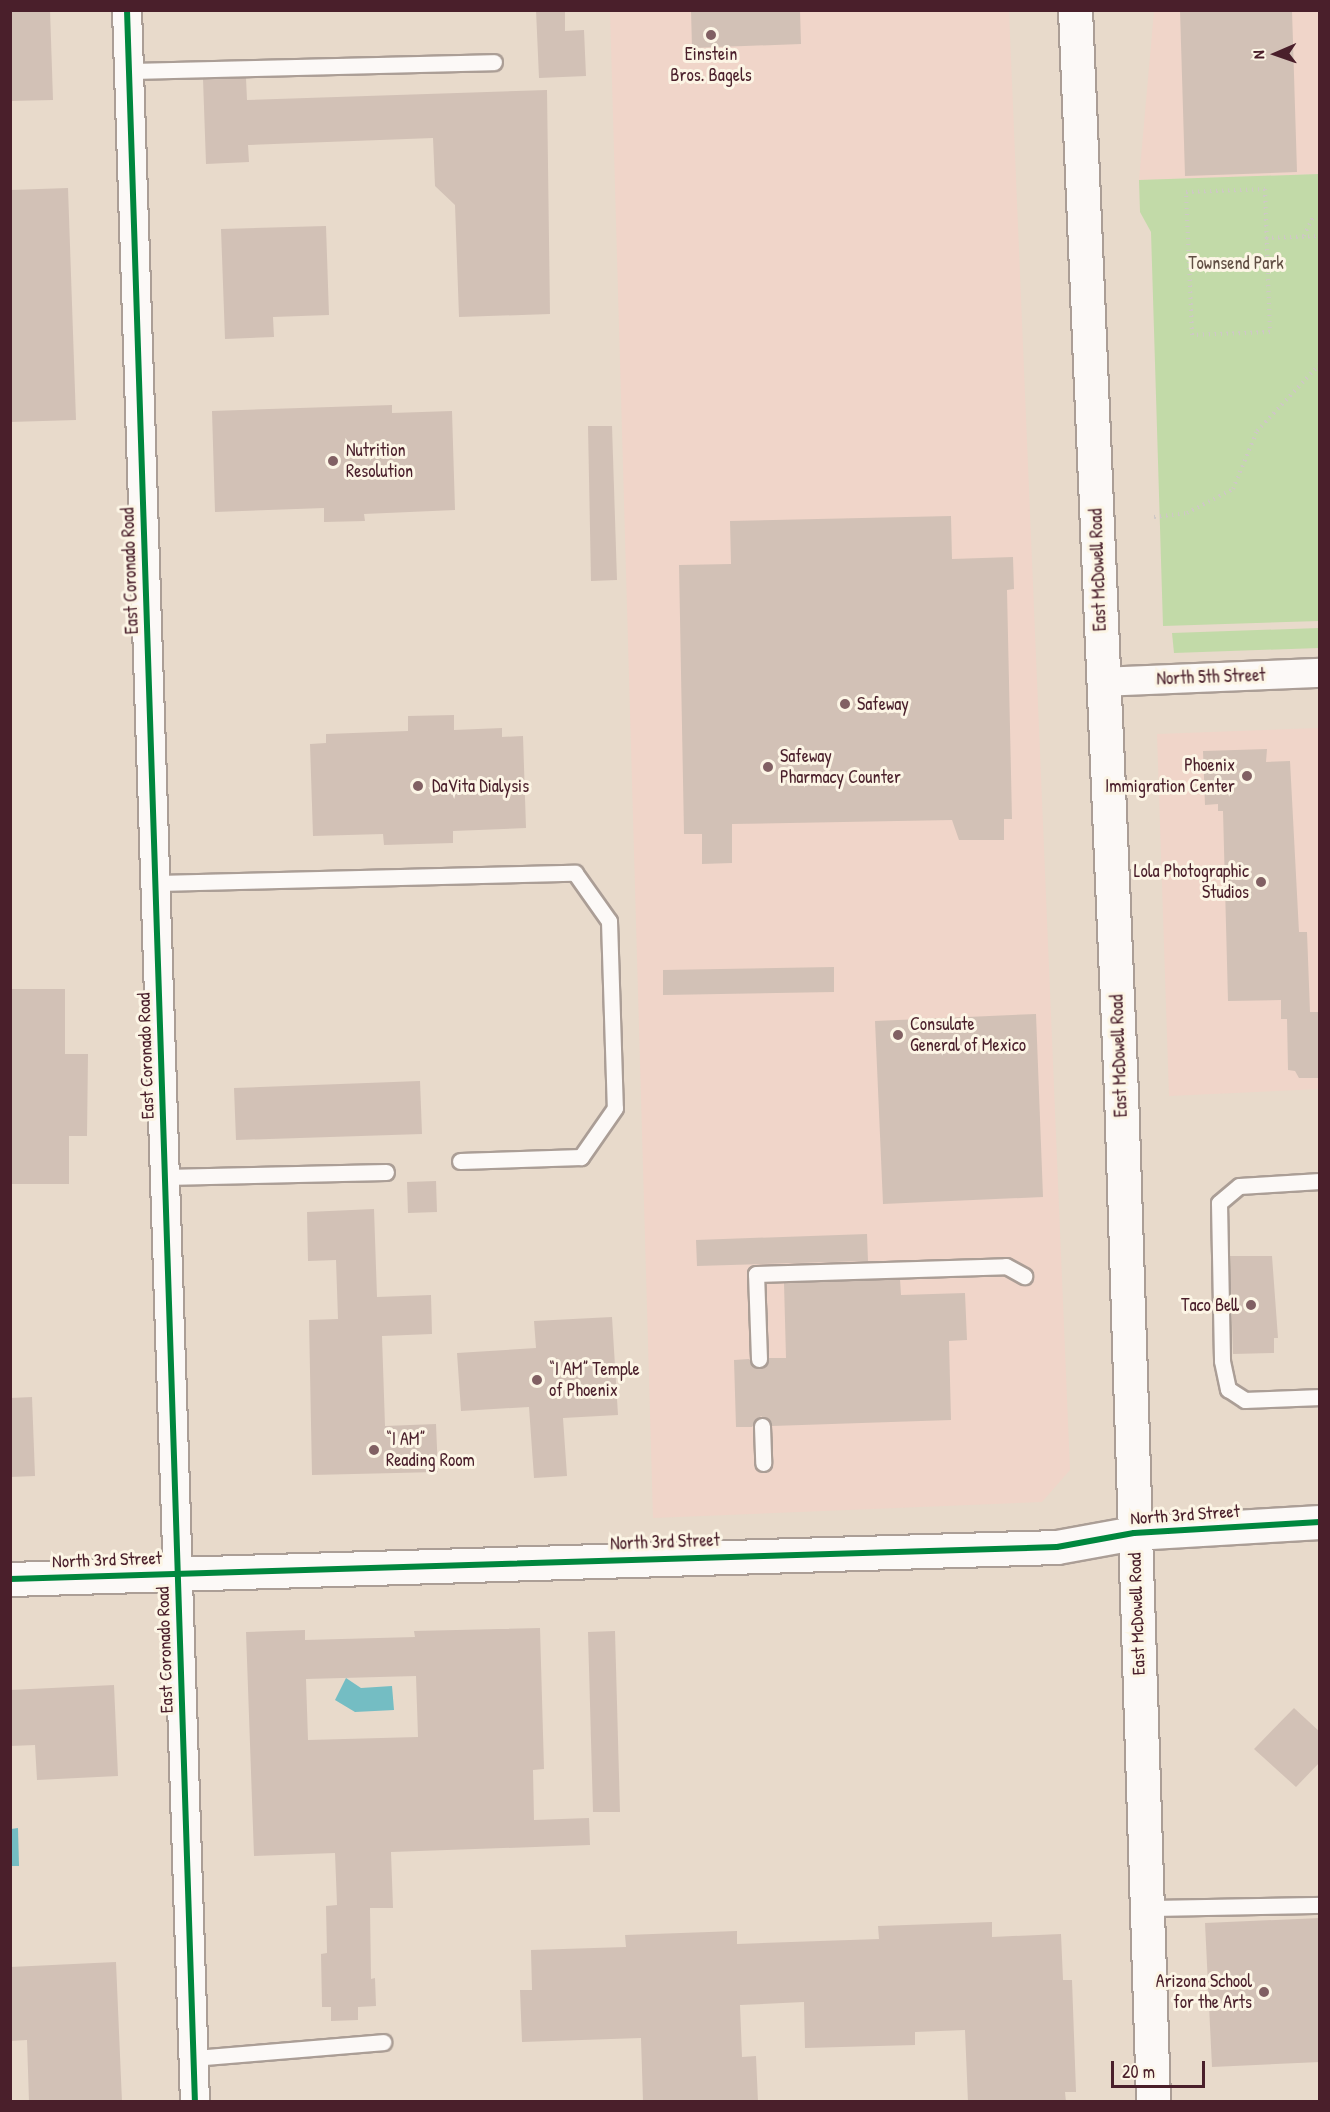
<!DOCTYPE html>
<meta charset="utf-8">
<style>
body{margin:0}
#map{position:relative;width:1330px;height:2112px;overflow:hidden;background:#e8dacb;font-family:"Patrick Hand",sans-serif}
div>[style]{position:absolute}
.built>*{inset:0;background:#f0d5c9}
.green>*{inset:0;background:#c2daa8}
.water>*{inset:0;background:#74bdc3}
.building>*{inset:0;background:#d2c1b6}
.path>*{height:4px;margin-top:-2px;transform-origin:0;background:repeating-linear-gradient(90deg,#cec8c5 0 1.5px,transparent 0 6px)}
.roads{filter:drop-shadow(2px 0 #ab9e96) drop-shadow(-2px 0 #ab9e96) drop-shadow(0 2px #ab9e96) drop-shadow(0 -2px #ab9e96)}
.service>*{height:15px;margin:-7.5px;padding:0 7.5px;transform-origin:7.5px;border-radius:7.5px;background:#fcf9f7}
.minor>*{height:28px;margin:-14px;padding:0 14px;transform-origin:14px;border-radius:14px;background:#fcf9f7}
.tertiary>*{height:33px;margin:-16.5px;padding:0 16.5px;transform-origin:16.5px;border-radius:16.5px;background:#fcf9f7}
.primary>*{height:33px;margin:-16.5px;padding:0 16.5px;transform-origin:16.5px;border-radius:16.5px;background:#fcf9f7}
.cycleway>*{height:6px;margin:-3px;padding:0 3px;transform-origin:3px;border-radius:3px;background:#00873e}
.dots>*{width:16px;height:16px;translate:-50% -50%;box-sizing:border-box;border:3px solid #fcf5e5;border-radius:50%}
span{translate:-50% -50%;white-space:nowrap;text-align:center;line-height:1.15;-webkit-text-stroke:6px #fcf5e5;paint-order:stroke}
.poi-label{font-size:18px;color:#4a1f2b}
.left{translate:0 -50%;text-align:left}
.right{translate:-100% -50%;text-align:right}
.park-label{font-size:18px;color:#604e43}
.street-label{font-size:18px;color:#4a1f2b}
.frame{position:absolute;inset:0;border:12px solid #4a1f2b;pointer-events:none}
.north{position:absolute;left:1246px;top:24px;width:60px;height:60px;-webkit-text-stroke:4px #fcf5e5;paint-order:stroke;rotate:268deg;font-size:16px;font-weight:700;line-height:24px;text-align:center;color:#4a1f2b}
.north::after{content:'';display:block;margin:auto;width:21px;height:27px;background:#4a1f2b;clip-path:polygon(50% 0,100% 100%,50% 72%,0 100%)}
.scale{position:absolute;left:1111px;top:2061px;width:94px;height:27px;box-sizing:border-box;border:3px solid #4a1f2b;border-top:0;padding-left:8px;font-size:18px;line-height:21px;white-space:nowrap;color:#4a1f2b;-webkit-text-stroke:4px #fcf5e5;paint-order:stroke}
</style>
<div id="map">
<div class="built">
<i style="clip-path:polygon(610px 11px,1009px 11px,1070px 1470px,1042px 1502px,653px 1518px)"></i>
<i style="clip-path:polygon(1154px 11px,1319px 11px,1319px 174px,1139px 180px)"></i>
<i style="clip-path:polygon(1319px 728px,1319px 1089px,1169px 1096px,1157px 734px)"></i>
</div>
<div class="green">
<i style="clip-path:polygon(1319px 174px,1319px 621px,1163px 626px,1151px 232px,1140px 212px,1139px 180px)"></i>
<i style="clip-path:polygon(1319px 628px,1319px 648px,1174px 653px,1172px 633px)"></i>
</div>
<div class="water">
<i style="clip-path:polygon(346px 1678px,361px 1688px,392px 1686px,394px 1710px,355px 1712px,335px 1700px)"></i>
<i style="clip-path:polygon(18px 1828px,19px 1866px,10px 1866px,11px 1829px)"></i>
</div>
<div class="building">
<i style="clip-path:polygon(10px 10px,50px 10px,53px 100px,10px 101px)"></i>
<i style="clip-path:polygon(536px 10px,565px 10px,565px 31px,584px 30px,586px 76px,539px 78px)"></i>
<i style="clip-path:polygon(691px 10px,800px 10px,801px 44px,692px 48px)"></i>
<i style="clip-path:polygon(1180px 10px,1292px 10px,1297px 172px,1185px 176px)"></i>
<i style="clip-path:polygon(246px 78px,247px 100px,547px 90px,550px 314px,459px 317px,455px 205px,435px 186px,433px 138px,248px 145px,249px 162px,206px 164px,203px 79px)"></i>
<i style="clip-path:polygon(68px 188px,76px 420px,10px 422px,10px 190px)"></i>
<i style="clip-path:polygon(326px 226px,329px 315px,273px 317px,274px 337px,225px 339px,221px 229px)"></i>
<i style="clip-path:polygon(392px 405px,392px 413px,452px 411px,455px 510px,364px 514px,365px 521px,324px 522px,324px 508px,215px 512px,212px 411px)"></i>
<i style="clip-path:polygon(588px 426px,612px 426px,617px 580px,591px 581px)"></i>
<i style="clip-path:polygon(951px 516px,952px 559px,1013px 557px,1014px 589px,1007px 590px,1012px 819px,1004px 819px,1004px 840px,959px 840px,952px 820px,732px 824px,732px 863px,702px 864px,702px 834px,684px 834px,679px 565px,731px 564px,730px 521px)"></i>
<i style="clip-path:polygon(454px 715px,454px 730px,502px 728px,502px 737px,523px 736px,526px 828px,453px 831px,453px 843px,384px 845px,383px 834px,313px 836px,310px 744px,326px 743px,326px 734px,408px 731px,408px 716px)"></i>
<i style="clip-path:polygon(1267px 749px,1266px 762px,1290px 761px,1299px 932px,1307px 932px,1310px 1012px,1320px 1012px,1320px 1078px,1299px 1078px,1295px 1071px,1288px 1070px,1287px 1019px,1281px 1019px,1281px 1000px,1228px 1001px,1223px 811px,1218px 811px,1218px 804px,1205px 805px,1203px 751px)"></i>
<i style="clip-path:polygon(834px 967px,834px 992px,663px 995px,663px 970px)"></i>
<i style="clip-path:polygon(10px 989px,65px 989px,65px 1054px,88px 1054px,87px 1136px,69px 1136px,69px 1184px,10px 1184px)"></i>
<i style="clip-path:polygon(1036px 1014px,1043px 1197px,883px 1204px,875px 1021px)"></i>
<i style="clip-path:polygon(420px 1081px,422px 1134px,236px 1140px,234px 1088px)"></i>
<i style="clip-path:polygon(436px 1181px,437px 1212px,408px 1213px,407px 1182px)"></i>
<i style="clip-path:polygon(374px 1209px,377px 1297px,431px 1295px,432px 1334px,382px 1336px,385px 1426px,436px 1424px,438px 1472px,312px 1475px,309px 1320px,338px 1319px,336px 1260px,308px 1261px,307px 1212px)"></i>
<i style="clip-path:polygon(867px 1234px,868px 1261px,697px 1266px,696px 1240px)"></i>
<i style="clip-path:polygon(1230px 1256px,1272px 1256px,1278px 1338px,1274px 1338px,1274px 1353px,1233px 1354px)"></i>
<i style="clip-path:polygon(900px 1279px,901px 1295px,965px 1293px,967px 1340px,949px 1341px,951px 1420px,772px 1426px,761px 1416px,752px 1427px,736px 1427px,734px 1360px,749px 1359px,759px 1369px,769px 1358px,786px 1358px,784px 1283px)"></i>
<i style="clip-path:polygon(612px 1317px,618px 1415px,563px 1418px,567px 1476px,534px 1478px,529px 1407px,461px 1411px,457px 1353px,536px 1348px,534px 1321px)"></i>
<i style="clip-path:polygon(32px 1397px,35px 1476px,10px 1477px,10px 1398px)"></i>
<i style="clip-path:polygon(evenodd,540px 1628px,544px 1769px,533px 1770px,534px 1820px,589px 1818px,590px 1845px,391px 1852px,393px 1908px,370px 1908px,371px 1979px,375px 1978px,376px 2006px,358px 2007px,358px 2020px,331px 2021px,331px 2007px,322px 2007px,321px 1954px,327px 1953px,326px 1906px,337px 1905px,335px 1853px,254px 1856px,246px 1632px,305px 1630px,305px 1640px,415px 1637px,414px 1631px,540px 1628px,416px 1676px,418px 1737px,308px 1740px,306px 1679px,416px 1676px)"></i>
<i style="clip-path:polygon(615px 1631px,620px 1812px,593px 1812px,588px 1632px)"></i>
<i style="clip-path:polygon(114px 1685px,118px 1776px,37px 1780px,35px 1745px,10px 1746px,10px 1690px)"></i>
<i style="clip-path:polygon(1294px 1708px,1320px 1732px,1320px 1762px,1296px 1787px,1254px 1749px)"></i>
<i style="clip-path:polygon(1320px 1918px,1320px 2062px,1212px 2067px,1205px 1923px)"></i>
<i style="clip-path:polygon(992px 1922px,992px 1937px,1061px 1934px,1063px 1980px,1072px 1980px,1076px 2092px,1065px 2092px,1066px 2102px,968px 2102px,965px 2030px,915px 2032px,915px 2045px,805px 2048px,804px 2002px,740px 2005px,742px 2057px,756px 2056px,758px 2102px,643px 2102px,641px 2038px,522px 2042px,520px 1990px,532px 1990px,531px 1950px,626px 1947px,625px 1935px,737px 1931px,737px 1944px,879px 1939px,878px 1926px)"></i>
<i style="clip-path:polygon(116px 1962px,122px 2102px,29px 2102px,27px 2040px,10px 2041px,10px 1967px)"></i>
</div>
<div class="path">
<i style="left:1265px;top:189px;width:143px;rotate:88deg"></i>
<i style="left:1270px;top:332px;width:78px;rotate:177.8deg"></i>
<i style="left:1192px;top:335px;width:143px;rotate:-92.4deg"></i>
<i style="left:1186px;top:192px;width:79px;rotate:-2.2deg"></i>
<i style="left:1304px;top:236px;width:21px;rotate:-65deg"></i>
<i style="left:1266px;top:238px;width:54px;rotate:-2.1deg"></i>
<i style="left:1154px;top:517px;width:33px;rotate:-7deg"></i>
<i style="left:1187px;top:513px;width:52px;rotate:-27.6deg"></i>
<i style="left:1233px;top:489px;width:63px;rotate:-67.5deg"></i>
<i style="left:1257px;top:431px;width:92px;rotate:-46.8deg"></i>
</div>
<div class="roads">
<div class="service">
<i style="left:129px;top:71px;width:365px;rotate:-1.4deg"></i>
<i style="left:155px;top:883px;width:420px;rotate:-1.4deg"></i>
<i style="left:575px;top:873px;width:59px;rotate:54.7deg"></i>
<i style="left:609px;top:921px;width:187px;rotate:88.2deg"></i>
<i style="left:615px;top:1108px;width:60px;rotate:124.8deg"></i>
<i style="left:581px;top:1157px;width:121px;rotate:178.1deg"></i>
<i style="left:165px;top:1177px;width:221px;rotate:-1.3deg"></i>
<i style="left:1320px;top:1181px;width:81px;rotate:176.5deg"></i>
<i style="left:1239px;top:1186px;width:26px;rotate:140deg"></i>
<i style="left:1219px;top:1203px;width:158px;rotate:88.9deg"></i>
<i style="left:1222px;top:1361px;width:29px;rotate:78deg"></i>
<i style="left:1228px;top:1389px;width:20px;rotate:33deg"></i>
<i style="left:1245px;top:1400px;width:75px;rotate:-2.3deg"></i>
<i style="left:759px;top:1359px;width:85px;rotate:-92deg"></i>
<i style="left:756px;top:1274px;width:250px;rotate:-1.8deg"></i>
<i style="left:1006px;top:1266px;width:21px;rotate:29deg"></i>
<i style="left:762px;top:1426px;width:37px;rotate:88deg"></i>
<i style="left:1146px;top:1908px;width:174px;rotate:-1deg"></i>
<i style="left:194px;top:2058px;width:190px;rotate:-4.8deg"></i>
</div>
<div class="minor">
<i style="left:127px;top:10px;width:2093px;rotate:88.14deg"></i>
<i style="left:1102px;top:682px;width:218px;rotate:-2.4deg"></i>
</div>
<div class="tertiary">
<i style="left:10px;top:1579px;width:1047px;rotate:-1.75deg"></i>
<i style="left:1057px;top:1547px;width:78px;rotate:-10.3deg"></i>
<i style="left:1134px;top:1533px;width:186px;rotate:-3.4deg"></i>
</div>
<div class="primary">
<i style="left:1075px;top:10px;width:1084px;rotate:87.57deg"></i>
<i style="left:1121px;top:1093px;width:1010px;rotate:88.18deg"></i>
</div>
</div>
<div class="cycleway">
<i style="left:127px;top:10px;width:2093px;rotate:88.14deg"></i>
<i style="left:10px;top:1579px;width:1047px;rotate:-1.75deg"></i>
<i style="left:1057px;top:1547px;width:78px;rotate:-10.3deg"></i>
<i style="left:1134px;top:1533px;width:186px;rotate:-3.4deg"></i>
</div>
<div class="dots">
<i style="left:711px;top:35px;background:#816063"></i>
<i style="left:333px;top:461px;background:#816063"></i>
<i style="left:845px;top:704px;background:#816063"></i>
<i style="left:768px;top:767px;background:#816063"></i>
<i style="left:1247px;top:776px;background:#816063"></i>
<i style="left:418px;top:786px;background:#816063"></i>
<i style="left:1261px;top:882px;background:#816063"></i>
<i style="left:898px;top:1035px;background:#816063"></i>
<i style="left:1251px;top:1305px;background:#816063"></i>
<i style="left:537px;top:1380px;background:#816063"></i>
<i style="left:374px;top:1450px;background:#816063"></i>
<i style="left:1264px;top:1992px;background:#816063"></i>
</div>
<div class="poi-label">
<span style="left:711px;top:65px">Einstein<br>Bros. Bagels</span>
<span class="left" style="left:346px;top:461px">Nutrition<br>Resolution</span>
<span class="left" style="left:857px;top:704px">Safeway</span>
<span class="left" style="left:780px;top:767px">Safeway<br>Pharmacy Counter</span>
<span class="right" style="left:1235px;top:776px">Phoenix<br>Immigration Center</span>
<span class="left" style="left:432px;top:786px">DaVita Dialysis</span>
<span class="right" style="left:1249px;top:882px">Lola Photographic<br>Studios</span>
<span class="left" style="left:910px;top:1035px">Consulate<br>General of Mexico</span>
<span class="right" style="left:1239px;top:1305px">Taco Bell</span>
<span class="left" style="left:549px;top:1380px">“I AM” Temple<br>of Phoenix</span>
<span class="left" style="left:386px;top:1450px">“I AM”<br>Reading Room</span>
<span class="right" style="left:1252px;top:1992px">Arizona School<br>for the Arts</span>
</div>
<div class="park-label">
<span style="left:1236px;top:263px">Townsend Park</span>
</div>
<div class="street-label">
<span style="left:1098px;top:570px;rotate:-92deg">East McDowell Road</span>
<span style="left:130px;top:571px;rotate:-92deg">East Coronado Road</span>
<span style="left:1211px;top:677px;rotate:-2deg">North 5th Street</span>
<span style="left:146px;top:1056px;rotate:-92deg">East Coronado Road</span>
<span style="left:1119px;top:1056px;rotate:-92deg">East McDowell Road</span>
<span style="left:1185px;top:1515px;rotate:-4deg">North 3rd Street</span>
<span style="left:665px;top:1542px;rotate:-2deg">North 3rd Street</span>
<span style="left:107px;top:1560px;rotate:-2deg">North 3rd Street</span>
<span style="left:1137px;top:1614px;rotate:-92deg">East McDowell Road</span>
<span style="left:165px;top:1650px;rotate:-92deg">East Coronado Road</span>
</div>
<div class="frame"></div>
<div class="north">N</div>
<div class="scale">20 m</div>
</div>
